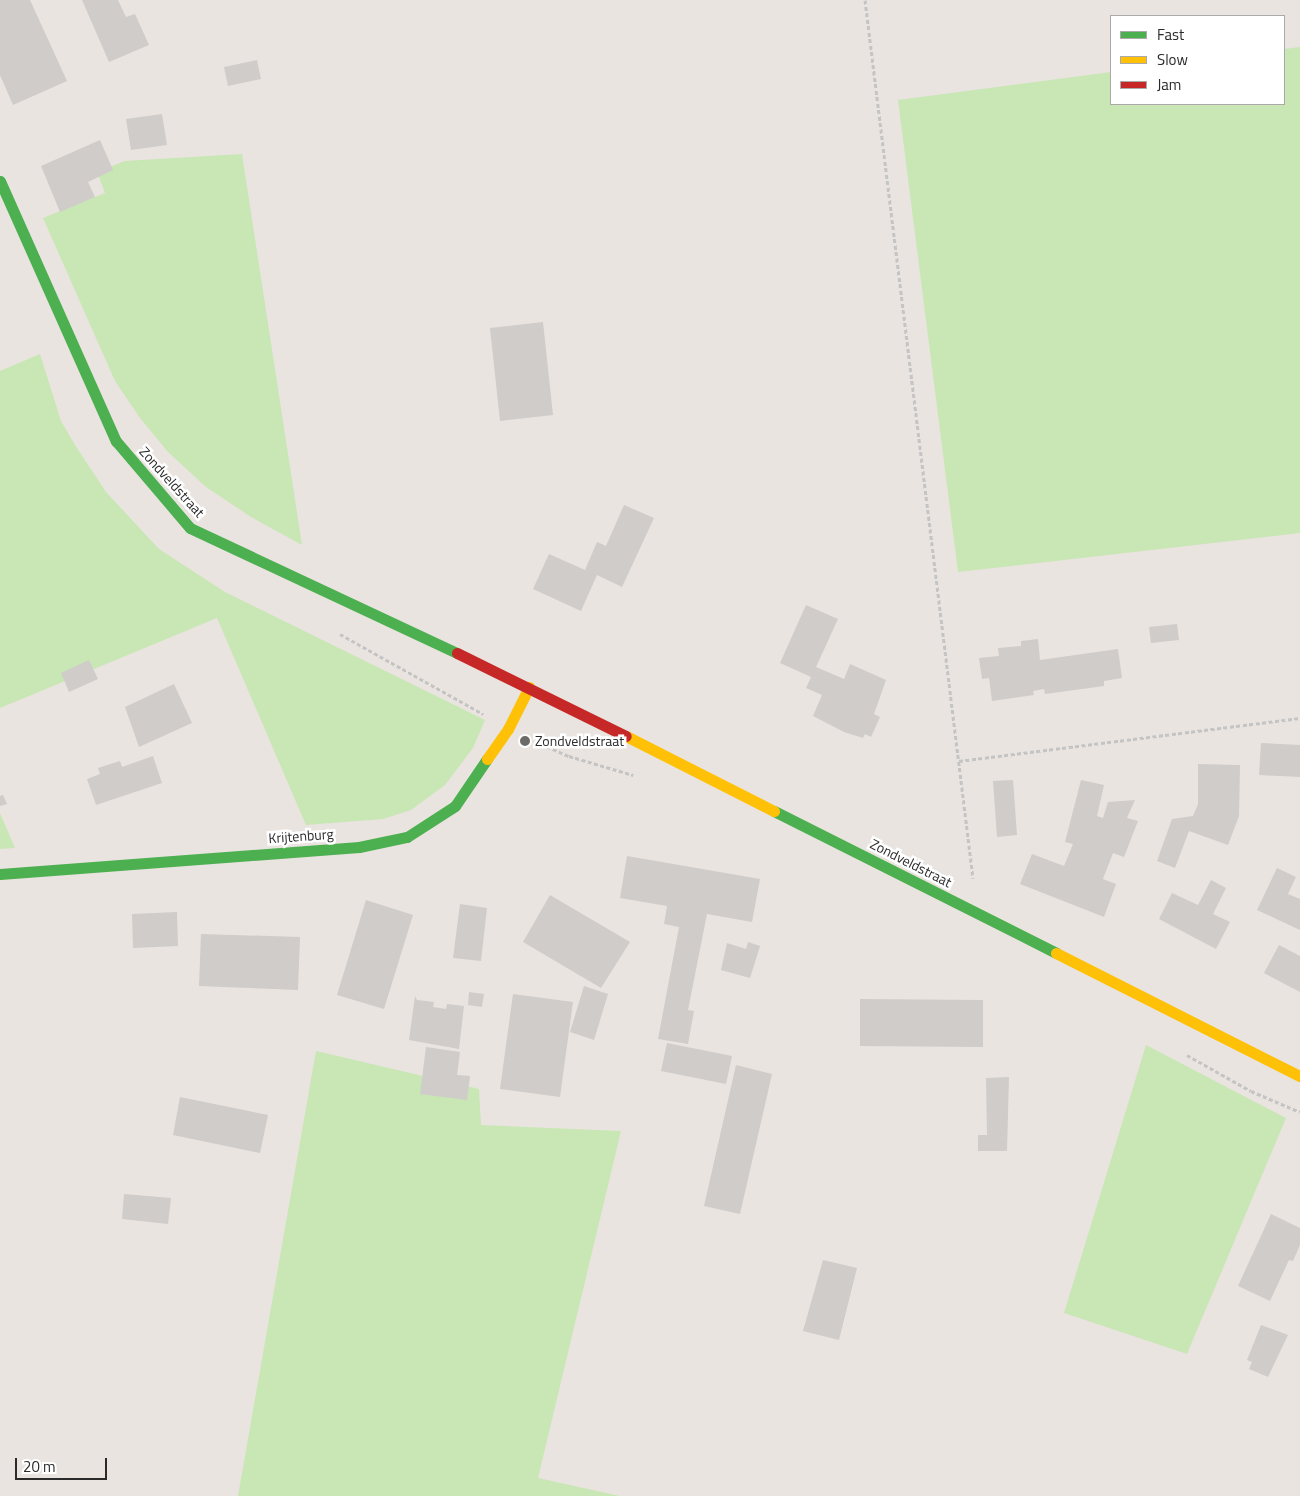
<!DOCTYPE html>
<style>
body{margin:0}
#map{position:relative;width:1300px;height:1496px;overflow:hidden;background:#e9e4df;font-family:"Titillium Web",sans-serif}
div>[style]{position:absolute}
.green>*{inset:0;background:#c9e6b5}
.building>*{inset:0;background:#cfccc9}
.path>*{height:3px;margin-top:-1.5px;transform-origin:0;background:repeating-linear-gradient(90deg,#c5c4c4 0 4px,transparent 0 6.5px)}
.fast>*{height:11px;margin:-5.5px;padding:0 5.5px;transform-origin:5.5px;border-radius:5.5px;background:#4caf50}
.slow>*{height:11px;margin:-5.5px;padding:0 5.5px;transform-origin:5.5px;border-radius:5.5px;background:#ffc107}
.jam>*{height:11px;margin:-5.5px;padding:0 5.5px;transform-origin:5.5px;border-radius:5.5px;background:#c62828}
.dots>*{width:14px;height:14px;translate:-50% -50%;box-sizing:border-box;border:2px solid #fff;border-radius:50%}
span{translate:-50% -50%;white-space:nowrap;text-align:center;line-height:1.15;-webkit-text-stroke:5px #fff;paint-order:stroke}
.street-label{font-size:14px;color:#2a2a2a}
.poi-label{font-size:14px;color:#2a2a2a}
.left{translate:0 -50%;text-align:left}
.legend{position:absolute;left:1110px;top:15px;width:175px;height:90px;box-sizing:border-box;background:#fff;border:1px solid #aaa;margin:0;padding:6px 9px;list-style:none;font-size:15px;color:#2a2a2a}
.legend li{display:flex;align-items:center;gap:10px;height:25px}
.legend b{width:25px;border:1px solid #aaa}
.scale{position:absolute;left:15px;top:1458px;width:92px;height:22px;box-sizing:border-box;border:2px solid #2a2a2a;border-top:0;padding-left:6px;font-size:15px;line-height:18px;white-space:nowrap;color:#2a2a2a;-webkit-text-stroke:4px #fff;paint-order:stroke}
</style>
<div id="map">
<div class="green">
<i style="clip-path:polygon(1300px 47px,1300px 533px,958px 572px,898px 100px,1111px 72px,1111px 104px,1284px 104px,1284px 49px)"></i>
<i style="clip-path:polygon(242px 154px,302px 545px,251px 517px,206px 487px,168px 452px,140px 418px,115px 381px,43px 218px,105px 193px,97px 172px,125px 161px)"></i>
<i style="clip-path:polygon(40px 354px,61px 421px,75px 445px,106px 492px,159px 549px,225px 592px,485px 720px,473px 748px,445px 785px,411px 810px,383px 819px,306px 825px,217px 618px,0 708px,0 371px)"></i>
<i style="clip-path:polygon(0 813px,15px 848px,0 849px)"></i>
<i style="clip-path:polygon(1146px 1045px,1286px 1118px,1187px 1354px,1064px 1313px)"></i>
<i style="clip-path:polygon(316px 1051px,479px 1089px,481px 1125px,621px 1131px,538px 1478px,620px 1496px,238px 1496px)"></i>
</div>
<div class="building">
<i style="clip-path:polygon(0 0,30px 0,67px 81px,13px 105px,0 75px)"></i>
<i style="clip-path:polygon(82px 0,118px 0,126px 17px,135px 14px,149px 45px,109px 62px)"></i>
<i style="clip-path:polygon(257px 60px,261px 79px,228px 86px,224px 67px)"></i>
<i style="clip-path:polygon(162px 114px,167px 145px,131px 150px,126px 119px)"></i>
<i style="clip-path:polygon(100px 140px,113px 170px,88px 182px,95px 197px,60px 212px,41px 166px)"></i>
<i style="clip-path:polygon(543px 322px,553px 415px,500px 421px,490px 328px)"></i>
<i style="clip-path:polygon(624px 505px,654px 518px,622px 587px,597px 575px,581px 611px,533px 589px,549px 554px,585px 570px,597px 542px,606px 546px)"></i>
<i style="clip-path:polygon(806px 605px,838px 619px,816px 667px,844px 679px,850px 664px,886px 680px,874px 714px,880px 717px,871px 737px,865px 734px,863px 738px,844px 732px,813px 716px,822px 695px,806px 688px,811px 677px,780px 663px)"></i>
<i style="clip-path:polygon(1177px 624px,1179px 640px,1151px 643px,1149px 627px)"></i>
<i style="clip-path:polygon(1038px 639px,1040px 660px,1118px 649px,1122px 678px,1104px 681px,1104px 686px,1045px 694px,1044px 689px,1033px 691px,1034px 695px,992px 701px,989px 678px,982px 679px,979px 658px,999px 656px,998px 648px,1021px 646px,1021px 641px)"></i>
<i style="clip-path:polygon(89px 660px,98px 679px,69px 692px,61px 673px)"></i>
<i style="clip-path:polygon(174px 684px,192px 723px,139px 747px,125px 707px)"></i>
<i style="clip-path:polygon(1261px 743px,1300px 745px,1300px 777px,1259px 775px)"></i>
<i style="clip-path:polygon(153px 756px,162px 783px,96px 805px,87px 779px,100px 774px,98px 768px,120px 761px,122px 767px)"></i>
<i style="clip-path:polygon(1198px 764px,1240px 765px,1239px 816px,1228px 845px,1189px 831px,1175px 868px,1157px 861px,1172px 819px,1193px 816px,1198px 804px)"></i>
<i style="clip-path:polygon(1013px 780px,1017px 835px,997px 837px,993px 781px)"></i>
<i style="clip-path:polygon(1081px 780px,1104px 785px,1097px 816px,1103px 818px,1108px 802px,1135px 800px,1127px 818px,1138px 821px,1124px 857px,1113px 853px,1103px 879px,1116px 884px,1104px 917px,1020px 884px,1032px 854px,1064px 866px,1073px 844px,1065px 842px)"></i>
<i style="clip-path:polygon(3px 795px,7px 804px,0 806px,0 796px)"></i>
<i style="clip-path:polygon(627px 856px,760px 879px,752px 922px,707px 914px,688px 1010px,694px 1011px,688px 1044px,658px 1039px,679px 927px,664px 924px,667px 906px,620px 898px)"></i>
<i style="clip-path:polygon(1277px 868px,1296px 877px,1288px 894px,1300px 899px,1300px 930px,1257px 910px)"></i>
<i style="clip-path:polygon(1211px 880px,1226px 888px,1213px 914px,1230px 922px,1216px 949px,1159px 919px,1172px 893px,1198px 905px)"></i>
<i style="clip-path:polygon(550px 895px,630px 942px,601px 988px,523px 942px)"></i>
<i style="clip-path:polygon(366px 900px,413px 915px,384px 1009px,337px 995px)"></i>
<i style="clip-path:polygon(460px 904px,487px 908px,481px 961px,453px 958px)"></i>
<i style="clip-path:polygon(177px 912px,178px 946px,133px 948px,132px 914px)"></i>
<i style="clip-path:polygon(201px 934px,300px 937px,298px 990px,199px 986px)"></i>
<i style="clip-path:polygon(748px 942px,760px 946px,750px 978px,721px 970px,727px 943px,746px 949px)"></i>
<i style="clip-path:polygon(1279px 945px,1300px 956px,1300px 992px,1264px 973px)"></i>
<i style="clip-path:polygon(584px 986px,608px 994px,594px 1040px,570px 1032px)"></i>
<i style="clip-path:polygon(469px 992px,484px 994px,482px 1007px,468px 1005px)"></i>
<i style="clip-path:polygon(513px 994px,573px 1002px,560px 1097px,500px 1089px)"></i>
<i style="clip-path:polygon(415px 996px,417px 1000px,434px 1002px,433px 1007px,446px 1009px,447px 1004px,464px 1006px,459px 1049px,409px 1040px)"></i>
<i style="clip-path:polygon(860px 999px,983px 1000px,983px 1047px,860px 1046px)"></i>
<i style="clip-path:polygon(667px 1043px,732px 1056px,726px 1084px,661px 1071px)"></i>
<i style="clip-path:polygon(426px 1047px,460px 1052px,457px 1075px,470px 1076px,467px 1100px,420px 1094px)"></i>
<i style="clip-path:polygon(736px 1065px,772px 1074px,740px 1214px,704px 1206px)"></i>
<i style="clip-path:polygon(1009px 1077px,1007px 1151px,978px 1151px,978px 1135px,987px 1135px,986px 1078px)"></i>
<i style="clip-path:polygon(180px 1097px,268px 1115px,260px 1153px,173px 1135px)"></i>
<i style="clip-path:polygon(124px 1194px,171px 1198px,168px 1224px,122px 1219px)"></i>
<i style="clip-path:polygon(1271px 1214px,1300px 1228px,1300px 1245px,1293px 1261px,1289px 1260px,1270px 1301px,1238px 1286px)"></i>
<i style="clip-path:polygon(823px 1260px,857px 1268px,839px 1340px,803px 1331px)"></i>
<i style="clip-path:polygon(1261px 1325px,1288px 1335px,1268px 1377px,1249px 1369px,1252px 1362px,1247px 1360px)"></i>
</div>
<div class="path">
<i style="left:865px;top:0;width:885px;rotate:82.99deg"></i>
<i style="left:340px;top:634px;width:164px;rotate:29.2deg"></i>
<i style="left:535px;top:741px;width:37px;rotate:24deg"></i>
<i style="left:569px;top:756px;width:67px;rotate:16.5deg"></i>
<i style="left:959px;top:761px;width:344px;rotate:-7.2deg"></i>
<i style="left:1187px;top:1055px;width:73px;rotate:29.4deg"></i>
<i style="left:1251px;top:1091px;width:53px;rotate:23.2deg"></i>
</div>
<div class="fast">
<i style="left:0;top:181px;width:285px;rotate:66deg"></i>
<i style="left:116px;top:441px;width:114px;rotate:49.6deg"></i>
<i style="left:190px;top:528px;width:295px;rotate:25.1deg"></i>
<i style="left:774px;top:811px;width:316px;rotate:26.7deg"></i>
<i style="left:0;top:874px;width:360px;rotate:-4.3deg"></i>
<i style="left:359px;top:847px;width:49px;rotate:-11.8deg"></i>
<i style="left:407px;top:837px;width:57px;rotate:-32.9deg"></i>
<i style="left:455px;top:806px;width:57px;rotate:-55.8deg"></i>
</div>
<div class="slow">
<i style="left:626px;top:736px;width:166px;rotate:26.9deg"></i>
<i style="left:487px;top:759px;width:37px;rotate:-55deg"></i>
<i style="left:508px;top:729px;width:47px;rotate:-63.4deg"></i>
<i style="left:1056px;top:953px;width:273px;rotate:26.8deg"></i>
</div>
<div class="jam">
<i style="left:457px;top:653px;width:188px;rotate:26.2deg"></i>
</div>
<div class="dots">
<i style="left:525px;top:741px;background:#6d6b69"></i>
</div>
<div class="street-label">
<span style="left:172px;top:482px;rotate:48deg">Zondveldstraat</span>
<span style="left:301px;top:836px;rotate:-4deg">Krijtenburg</span>
<span style="left:911px;top:863px;rotate:27deg">Zondveldstraat</span>
</div>
<div class="poi-label">
<span class="left" style="left:535px;top:741px">Zondveldstraat</span>
</div>
<ul class="legend">
<li><b style="height:6px;background:#4caf50"></b>Fast</li>
<li><b style="height:6px;background:#ffc107"></b>Slow</li>
<li><b style="height:6px;background:#c62828"></b>Jam</li>
</ul>
<div class="scale">20 m</div>
</div>
